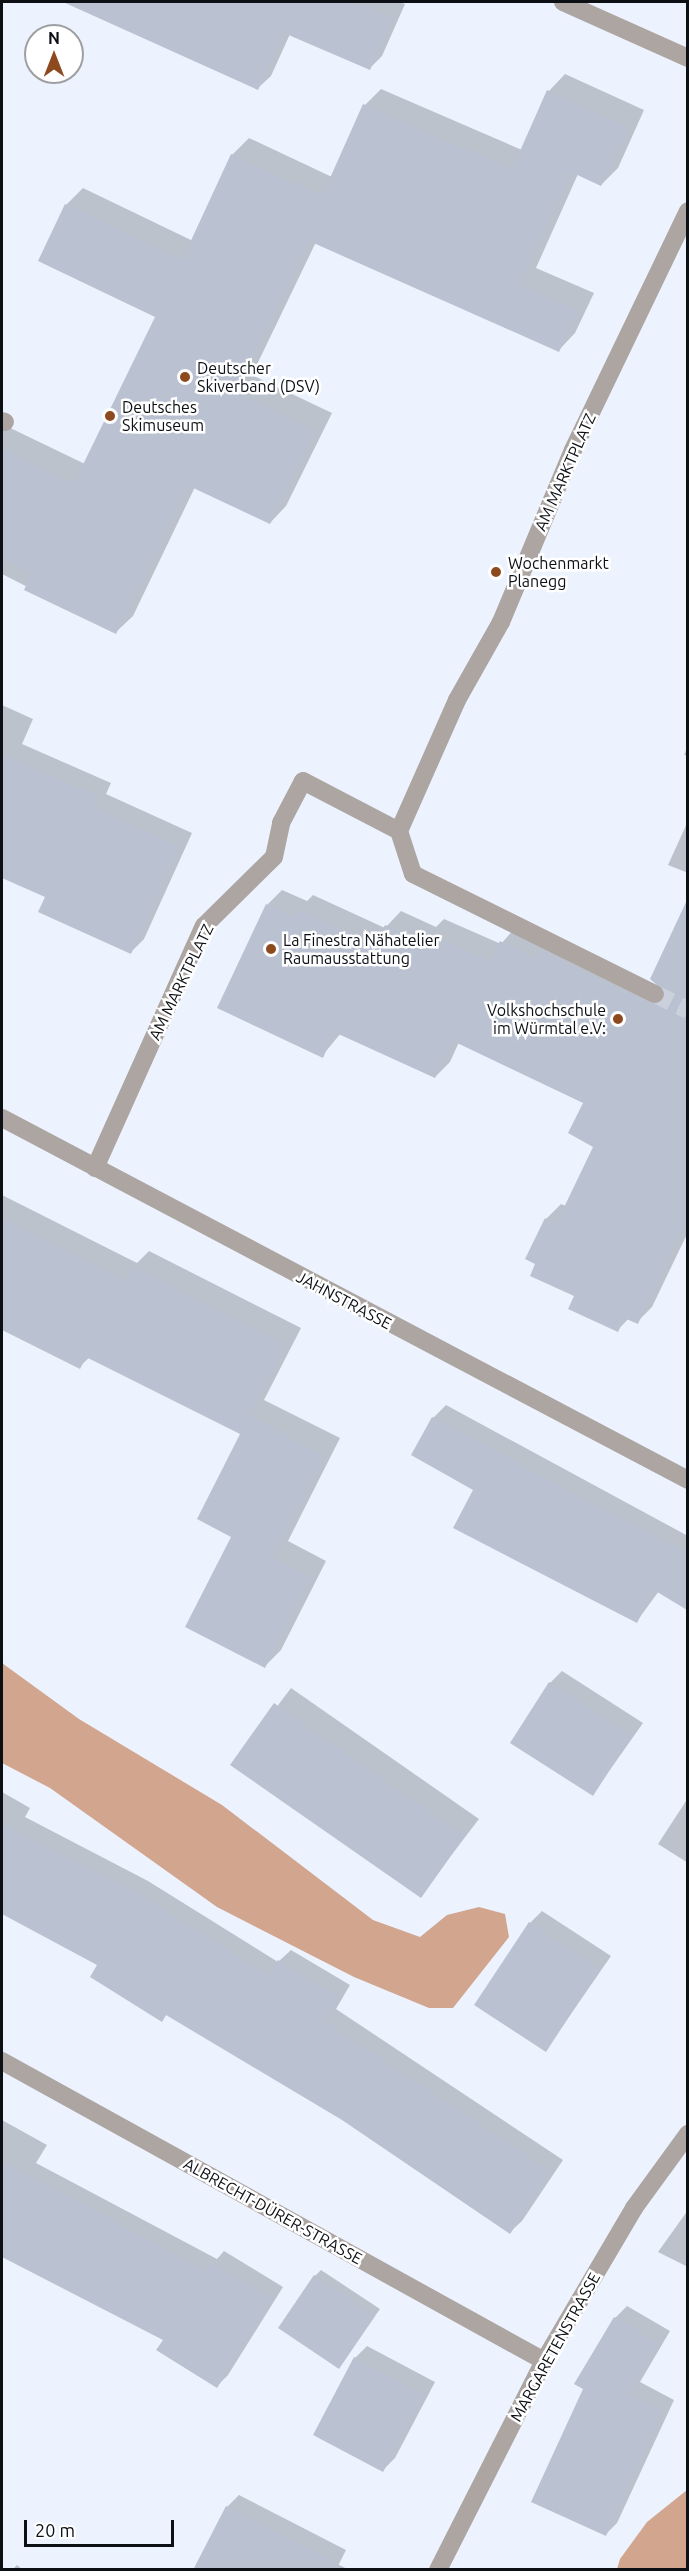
<!DOCTYPE html>
<meta charset="utf-8">
<style>
body{margin:0}
#map{position:relative;width:689px;height:2571px;overflow:hidden;background:#ecf3ff;font-family:Ubuntu,sans-serif}
div>[style]{position:absolute}
.forest>*{inset:0;background:#d2a58e}
.shadow>*{inset:0;background:#0003}
.building>*{inset:0;background:#bac1d0}
.pedestrian-tunnel>*{height:18px;margin-top:-9px;transform-origin:0;background:repeating-linear-gradient(90deg,#cad1dc 0 18px,transparent 0 27px)}
.service>*{height:18px;margin:-9px;padding:0 9px;transform-origin:9px;border-radius:9px;background:#aca5a1}
.pedestrian>*{height:18px;margin:-9px;padding:0 9px;transform-origin:9px;border-radius:9px;background:#aca5a1}
.minor>*{height:18px;margin:-9px;padding:0 9px;transform-origin:9px;border-radius:9px;background:#aca5a1}
.tertiary>*{height:18px;margin:-9px;padding:0 9px;transform-origin:9px;border-radius:9px;background:#aca5a1}
.dots>*{width:16px;height:16px;translate:-50% -50%;box-sizing:border-box;border:3px solid #fff;border-radius:50%}
span{translate:-50% -50%;white-space:nowrap;text-align:center;line-height:1.15;-webkit-text-stroke:5px #fff;paint-order:stroke}
.poi-label{font-size:16px;color:#0c0f14}
.left{translate:0 -50%;text-align:left}
.right{translate:-100% -50%;text-align:right}
.street-label{font-size:16px;color:#0c0f14}
.frame{position:absolute;inset:0;border:3px solid #0c0f14;pointer-events:none}
.north{position:absolute;left:24px;top:24px;width:60px;height:60px;box-sizing:border-box;background:#fff;border:2px solid #9e9fa1;border-radius:50%;rotate:0deg;font-size:16px;font-weight:700;line-height:24px;text-align:center;color:#0c0f14}
.north::after{content:'';display:block;margin:auto;width:21px;height:27px;background:#8e4a1f;clip-path:polygon(50% 0,100% 100%,50% 72%,0 100%)}
.scale{position:absolute;left:24px;top:2520px;width:150px;height:27px;box-sizing:border-box;border:3px solid #0c0f14;border-top:0;padding-left:8px;font-size:18px;line-height:21px;white-space:nowrap;color:#0c0f14;-webkit-text-stroke:4px #fff;paint-order:stroke}
</style>
<div id="map">
<div class="forest">
<i style="clip-path:polygon(2px 1663px,79px 1719px,222px 1805px,373px 1920px,420px 1937px,447px 1915px,479px 1907px,505px 1914px,509px 1937px,453px 2008px,429px 2008px,354px 1977px,217px 1907px,50px 1788px,2px 1763px)"></i>
<i style="clip-path:polygon(687px 2490px,687px 2569px,617px 2569px,620px 2559px,647px 2522px)"></i>
</div>
<div class="shadow">
<i style="clip-path:polygon(67px 2px,399px 2px,405px 4px,382px 56px,370px 68px,290px 34px,271px 76px,258px 88px)"></i>
<i style="clip-path:polygon(565px 74px,644px 110px,618px 168px,601px 185px,578px 174px,536px 268px,594px 293px,575px 333px,559px 350px,316px 242px,252px 375px,332px 413px,286px 506px,270px 523px,195px 487px,133px 616px,116px 632px,2px 574px,2px 424px,85px 464px,157px 316px,66px 205px,83px 188px,193px 241px,232px 155px,249px 138px,332px 177px,365px 105px,381px 89px,522px 150px,549px 91px)"></i>
<i style="clip-path:polygon(2px 705px,33px 719px,22px 744px,111px 783px,106px 794px,192px 833px,144px 939px,131px 952px,47px 897px,2px 876px)"></i>
<i style="clip-path:polygon(688px 746px,688px 756px,684px 755px)"></i>
<i style="clip-path:polygon(688px 821px,688px 873px,668px 865px)"></i>
<i style="clip-path:polygon(282px 890px,307px 901px,313px 895px,385px 928px,401px 911px,436px 927px,444px 919px,501px 944px,516px 927px,666px 990px,652px 978px,688px 903px,688px 1232px,652px 1307px,637px 1322px,629px 1318px,617px 1331px,537px 1264px,546px 1219px,561px 1204px,566px 1206px,595px 1146px,585px 1102px,459px 1042px,450px 1062px,435px 1077px,341px 1033px,322px 1056px,267px 905px)"></i>
<i style="clip-path:polygon(2px 1195px,137px 1263px,149px 1251px,301px 1328px,264px 1400px,340px 1438px,288px 1541px,326px 1561px,281px 1650px,265px 1666px,233px 1536px,242px 1433px,90px 1357px,79px 1367px,2px 1328px)"></i>
<i style="clip-path:polygon(446px 1405px,688px 1536px,688px 1608px,659px 1591px,637px 1621px,475px 1489px,433px 1418px)"></i>
<i style="clip-path:polygon(562px 1671px,643px 1723px,593px 1794px,550px 1683px)"></i>
<i style="clip-path:polygon(291px 1688px,479px 1819px,420px 1896px,233px 1765px)"></i>
<i style="clip-path:polygon(2px 1792px,30px 1808px,25px 1817px,148px 1881px,278px 1962px,291px 1950px,350px 1985px,336px 2009px,563px 2160px,522px 2221px,510px 2232px,343px 2119px,167px 2014px,162px 2020px,99px 1964px,2px 1912px)"></i>
<i style="clip-path:polygon(688px 1798px,688px 1863px,658px 1844px)"></i>
<i style="clip-path:polygon(542px 1911px,611px 1956px,546px 2050px,530px 1923px)"></i>
<i style="clip-path:polygon(2px 2120px,47px 2145px,36px 2163px,217px 2259px,224px 2251px,283px 2287px,228px 2375px,217px 2386px,165px 2339px,42px 2242px,2px 2219px)"></i>
<i style="clip-path:polygon(688px 2210px,688px 2267px,658px 2252px)"></i>
<i style="clip-path:polygon(321px 2270px,380px 2309px,339px 2367px,315px 2276px)"></i>
<i style="clip-path:polygon(627px 2306px,670px 2331px,640px 2382px,674px 2400px,617px 2523px,606px 2534px,585px 2389px,576px 2383px,615px 2318px)"></i>
<i style="clip-path:polygon(367px 2346px,435px 2382px,395px 2458px,383px 2470px,355px 2358px)"></i>
<i style="clip-path:polygon(239px 2495px,346px 2550px,336px 2570px,227px 2507px)"></i>
<i style="clip-path:polygon(17px 2565px,23px 2570px,12px 2570px)"></i>
</div>
<div class="building">
<i style="clip-path:polygon(63px 2px,357px 2px,393px 17px,370px 70px,284px 33px,258px 90px)"></i>
<i style="clip-path:polygon(547px 90px,629px 127px,601px 186px,571px 172px,520px 284px,578px 310px,559px 352px,309px 241px,237px 392px,316px 430px,270px 524px,189px 486px,116px 634px,24px 590px,32px 573px,2px 558px,2px 448px,74px 483px,155px 317px,38px 261px,65px 204px,182px 260px,231px 154px,322px 196px,363px 104px,512px 169px)"></i>
<i style="clip-path:polygon(2px 754px,99px 796px,94px 807px,180px 846px,131px 954px,38px 912px,45px 897px,2px 878px)"></i>
<i style="clip-path:polygon(687px 900px,687px 1217px,638px 1324px,624px 1318px,618px 1332px,568px 1309px,574px 1296px,530px 1276px,535px 1264px,525px 1259px,545px 1218px,556px 1224px,593px 1147px,568px 1133px,583px 1103px,453px 1041px,435px 1078px,334px 1032px,323px 1058px,217px 1008px,266px 904px,293px 916px,297px 909px,375px 945px,385px 925px,423px 943px,428px 933px,491px 961px,500px 941px,535px 958px,539px 950px,656px 1005px,665px 999px,666px 993px,650px 979px)"></i>
<i style="clip-path:polygon(2px 1218px,125px 1280px,132px 1266px,286px 1344px,249px 1416px,325px 1455px,273px 1558px,312px 1577px,265px 1668px,185px 1627px,231px 1537px,197px 1519px,240px 1434px,86px 1357px,80px 1369px,2px 1330px)"></i>
<i style="clip-path:polygon(432px 1417px,687px 1553px,687px 1610px,654px 1590px,637px 1623px,453px 1528px,473px 1490px,411px 1455px)"></i>
<i style="clip-path:polygon(549px 1682px,632px 1735px,593px 1796px,510px 1743px)"></i>
<i style="clip-path:polygon(274px 1703px,465px 1836px,421px 1898px,230px 1765px)"></i>
<i style="clip-path:polygon(2px 1823px,136px 1892px,269px 1975px,278px 1960px,339px 1997px,325px 2021px,552px 2172px,510px 2234px,342px 2120px,166px 2015px,162px 2022px,90px 1977px,97px 1965px,2px 1914px)"></i>
<i style="clip-path:polygon(529px 1922px,600px 1969px,546px 2052px,474px 2005px)"></i>
<i style="clip-path:polygon(2px 2161px,206px 2270px,212px 2262px,273px 2299px,217px 2388px,156px 2350px,163px 2340px,2px 2257px)"></i>
<i style="clip-path:polygon(314px 2275px,375px 2316px,339px 2369px,278px 2328px)"></i>
<i style="clip-path:polygon(614px 2317px,659px 2343px,629px 2393px,663px 2411px,606px 2536px,531px 2502px,583px 2389px,574px 2384px)"></i>
<i style="clip-path:polygon(354px 2357px,425px 2395px,383px 2472px,313px 2435px)"></i>
<i style="clip-path:polygon(226px 2506px,349px 2570px,193px 2570px)"></i>
</div>
<div class="pedestrian-tunnel">
<i style="left:655px;top:994px;width:37px;rotate:26deg"></i>
</div>
<div class="service">
<i style="left:2px;top:421px;width:3px;rotate:18deg"></i>
</div>
<div class="pedestrian">
<i style="left:399px;top:831px;width:143px;rotate:-66.1deg"></i>
<i style="left:457px;top:700px;width:90px;rotate:-60.6deg"></i>
<i style="left:501px;top:622px;width:186px;rotate:-67.3deg"></i>
<i style="left:573px;top:450px;width:265px;rotate:-64.3deg"></i>
<i style="left:95px;top:1168px;width:265px;rotate:-65.8deg"></i>
<i style="left:204px;top:926px;width:98px;rotate:-44.6deg"></i>
<i style="left:274px;top:857px;width:35px;rotate:-78deg"></i>
<i style="left:281px;top:823px;width:47px;rotate:-62.4deg"></i>
<i style="left:303px;top:781px;width:108px;rotate:27.5deg"></i>
<i style="left:399px;top:831px;width:45px;rotate:72deg"></i>
<i style="left:413px;top:874px;width:270px;rotate:26.4deg"></i>
</div>
<div class="minor">
<i style="left:563px;top:2px;width:137px;rotate:24.1deg"></i>
<i style="left:2px;top:1118px;width:776px;rotate:27.82deg"></i>
<i style="left:2px;top:2061px;width:619px;rotate:28.96deg"></i>
</div>
<div class="tertiary">
<i style="left:438px;top:2570px;width:234px;rotate:-63.1deg"></i>
<i style="left:544px;top:2361px;width:178px;rotate:-59.5deg"></i>
<i style="left:634px;top:2208px;width:92px;rotate:-53.9deg"></i>
</div>
<div class="dots">
<i style="left:185px;top:377px;background:#8e4a1f"></i>
<i style="left:110px;top:416px;background:#8e4a1f"></i>
<i style="left:496px;top:572px;background:#8e4a1f"></i>
<i style="left:271px;top:949px;background:#8e4a1f"></i>
<i style="left:618px;top:1019px;background:#8e4a1f"></i>
</div>
<div class="poi-label">
<span class="left" style="left:197px;top:377px">Deutscher<br>Skiverband (DSV)</span>
<span class="left" style="left:122px;top:416px">Deutsches<br>Skimuseum</span>
<span class="left" style="left:508px;top:572px">Wochenmarkt<br>Planegg</span>
<span class="left" style="left:283px;top:949px">La Finestra Nähatelier<br>Raumausstattung</span>
<span class="right" style="left:606px;top:1019px">Volkshochschule<br>im Würmtal e.V:</span>
</div>
<div class="street-label">
<span style="left:565px;top:472px;rotate:-66deg">AM MARKTPLATZ</span>
<span style="left:181px;top:982px;rotate:-64deg">AM MARKTPLATZ</span>
<span style="left:344px;top:1300px;rotate:28deg">JAHNSTRASSE</span>
<span style="left:273px;top:2211px;rotate:29deg">ALBRECHT-DÜRER-STRASSE</span>
<span style="left:555px;top:2347px;rotate:-61deg">MARGARETENSTRASSE</span>
</div>
<div class="frame"></div>
<div class="north">N</div>
<div class="scale">20 m</div>
</div>
